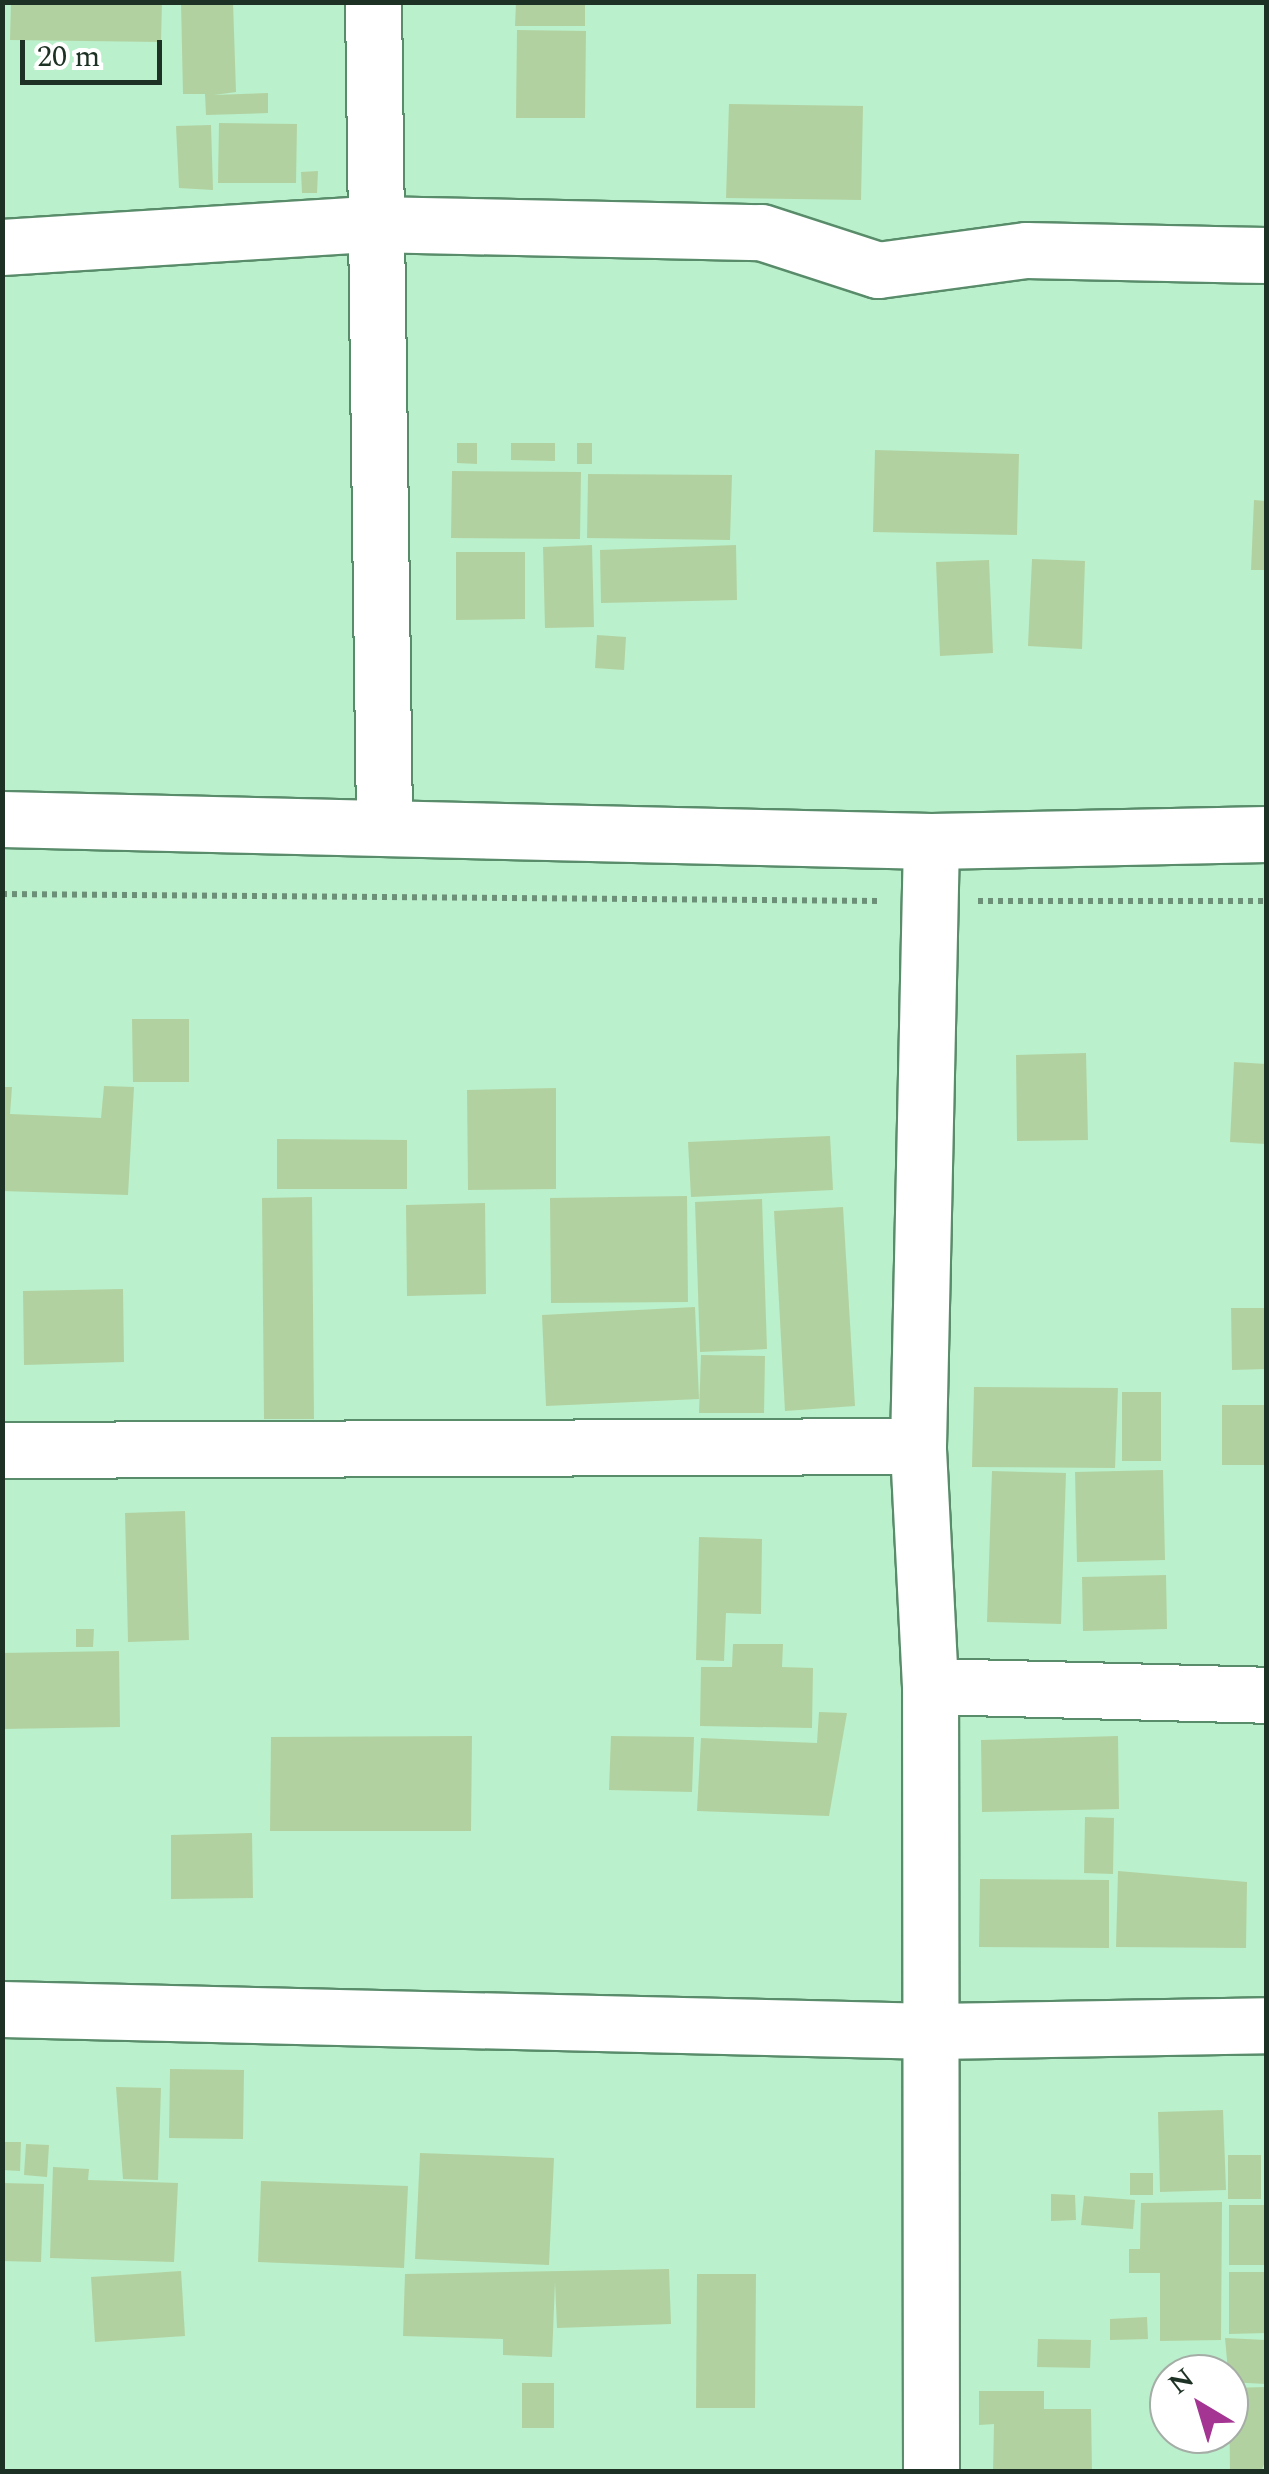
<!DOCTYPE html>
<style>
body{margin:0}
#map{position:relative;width:1269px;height:2474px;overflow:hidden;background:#baf0cb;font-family:Spectral,serif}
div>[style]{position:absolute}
.building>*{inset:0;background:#b2d1a0}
.path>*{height:6px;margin-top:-3px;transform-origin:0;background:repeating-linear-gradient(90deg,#6b9077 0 5px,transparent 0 10px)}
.roads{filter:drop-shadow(2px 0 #598c6a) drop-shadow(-2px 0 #598c6a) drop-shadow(0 2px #598c6a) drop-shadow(0 -2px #598c6a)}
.minor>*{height:55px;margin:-27.5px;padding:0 27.5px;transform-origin:27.5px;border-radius:27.5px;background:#fff}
span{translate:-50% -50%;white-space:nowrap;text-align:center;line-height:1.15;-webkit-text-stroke:10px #fff;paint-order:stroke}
.frame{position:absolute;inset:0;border:5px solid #1d3224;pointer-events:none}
.north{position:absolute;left:1149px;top:2354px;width:100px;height:100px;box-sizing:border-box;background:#fff;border:2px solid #a5ada7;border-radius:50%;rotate:322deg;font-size:28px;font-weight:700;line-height:40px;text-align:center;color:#1d3224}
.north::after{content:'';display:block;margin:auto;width:35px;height:45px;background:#a43593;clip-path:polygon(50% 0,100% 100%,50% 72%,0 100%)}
.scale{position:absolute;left:20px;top:40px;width:142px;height:45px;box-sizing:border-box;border:5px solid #1d3224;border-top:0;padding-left:12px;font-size:30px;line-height:35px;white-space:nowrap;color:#1d3224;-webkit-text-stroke:8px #fff;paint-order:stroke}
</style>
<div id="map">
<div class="building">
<i style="clip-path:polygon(11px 2px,162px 2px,161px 42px,10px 40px)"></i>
<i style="clip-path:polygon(181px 2px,233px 2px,236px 92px,214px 95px,268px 93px,268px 113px,206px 115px,205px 94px,183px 94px)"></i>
<i style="clip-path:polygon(516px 2px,585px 2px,585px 26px,515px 26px)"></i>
<i style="clip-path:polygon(517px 30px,586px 31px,585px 118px,516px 118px)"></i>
<i style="clip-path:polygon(729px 104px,863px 106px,861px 200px,726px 198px)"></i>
<i style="clip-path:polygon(219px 123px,297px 124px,296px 183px,218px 183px)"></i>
<i style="clip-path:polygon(211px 125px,213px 190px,179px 188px,176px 126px)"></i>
<i style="clip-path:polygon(318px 171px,317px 193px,302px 193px,301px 172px)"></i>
<i style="clip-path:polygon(457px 443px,477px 443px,477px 464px,457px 463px)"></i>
<i style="clip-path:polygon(511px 443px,555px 443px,555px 461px,511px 460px)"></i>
<i style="clip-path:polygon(577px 443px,592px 443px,592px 464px,577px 464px)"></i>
<i style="clip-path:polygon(875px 450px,1019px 454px,1017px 535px,873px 532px)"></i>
<i style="clip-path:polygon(452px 471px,581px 472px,580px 539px,451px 538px)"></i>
<i style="clip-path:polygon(588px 474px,732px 475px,730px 540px,587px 538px)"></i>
<i style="clip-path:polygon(1254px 500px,1266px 501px,1266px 570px,1251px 570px)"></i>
<i style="clip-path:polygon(592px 545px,594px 627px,545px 628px,543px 547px)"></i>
<i style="clip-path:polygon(736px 545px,737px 600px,601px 603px,600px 550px)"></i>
<i style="clip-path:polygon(456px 552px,525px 552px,525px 619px,456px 620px)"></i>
<i style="clip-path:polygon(1032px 559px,1085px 561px,1082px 649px,1028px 646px)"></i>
<i style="clip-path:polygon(989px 560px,993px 653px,940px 656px,936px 562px)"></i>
<i style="clip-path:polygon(597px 635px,626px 637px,624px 670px,595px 668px)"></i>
<i style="clip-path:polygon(132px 1019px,189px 1019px,189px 1082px,133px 1082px)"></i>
<i style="clip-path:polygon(1086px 1053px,1088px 1140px,1017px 1141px,1016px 1055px)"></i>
<i style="clip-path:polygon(1234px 1062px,1266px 1064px,1266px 1144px,1230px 1142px)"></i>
<i style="clip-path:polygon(104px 1086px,134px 1087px,128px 1195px,2px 1191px,2px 1087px,12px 1087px,10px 1114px,101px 1118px)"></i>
<i style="clip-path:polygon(556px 1088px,556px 1189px,468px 1190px,467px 1090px)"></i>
<i style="clip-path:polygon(830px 1136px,833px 1190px,691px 1197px,688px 1142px)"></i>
<i style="clip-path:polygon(277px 1139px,407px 1140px,407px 1189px,277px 1189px)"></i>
<i style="clip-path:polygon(687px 1196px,688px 1302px,551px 1303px,550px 1198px)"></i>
<i style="clip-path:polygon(312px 1197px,314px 1419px,264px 1419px,262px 1198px)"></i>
<i style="clip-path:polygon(762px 1199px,767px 1349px,700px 1352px,695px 1202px)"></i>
<i style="clip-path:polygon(485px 1203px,486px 1294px,407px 1296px,406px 1205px)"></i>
<i style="clip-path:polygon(843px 1207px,855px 1406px,785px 1411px,774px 1211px)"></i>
<i style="clip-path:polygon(123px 1289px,124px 1362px,24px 1365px,23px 1291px)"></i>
<i style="clip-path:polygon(695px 1307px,699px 1399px,546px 1406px,542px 1315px)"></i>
<i style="clip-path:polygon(1231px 1308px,1266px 1308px,1266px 1369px,1232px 1370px)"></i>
<i style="clip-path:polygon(701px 1355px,765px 1356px,764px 1413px,699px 1413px)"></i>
<i style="clip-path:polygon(974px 1387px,1118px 1388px,1115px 1468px,972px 1467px)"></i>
<i style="clip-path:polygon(1122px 1392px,1161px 1392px,1161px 1461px,1122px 1461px)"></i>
<i style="clip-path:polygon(1222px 1405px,1266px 1405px,1266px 1465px,1222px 1465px)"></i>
<i style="clip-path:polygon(1163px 1470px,1165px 1560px,1077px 1562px,1075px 1472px)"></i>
<i style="clip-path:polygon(992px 1471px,1066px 1473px,1061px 1624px,987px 1622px)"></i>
<i style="clip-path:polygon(185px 1511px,189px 1640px,128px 1642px,125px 1513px)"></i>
<i style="clip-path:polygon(699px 1537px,762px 1539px,761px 1614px,726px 1613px,724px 1661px,696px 1660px)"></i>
<i style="clip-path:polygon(1166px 1575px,1167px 1629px,1083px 1631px,1082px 1577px)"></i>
<i style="clip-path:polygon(76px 1629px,94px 1629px,93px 1647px,76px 1647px)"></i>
<i style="clip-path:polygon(733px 1644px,783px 1644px,782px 1667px,813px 1668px,812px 1728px,700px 1726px,701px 1667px,732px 1667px)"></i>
<i style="clip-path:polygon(119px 1651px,120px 1727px,2px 1729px,2px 1653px)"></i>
<i style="clip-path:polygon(819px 1712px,847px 1713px,829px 1816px,697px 1811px,701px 1738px,817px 1743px)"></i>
<i style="clip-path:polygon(472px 1736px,471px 1831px,270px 1831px,271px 1737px)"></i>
<i style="clip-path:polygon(611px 1736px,694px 1737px,692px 1792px,609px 1790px)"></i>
<i style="clip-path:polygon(1118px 1736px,1119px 1809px,982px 1812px,981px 1740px)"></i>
<i style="clip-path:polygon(1085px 1817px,1114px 1818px,1113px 1874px,1084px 1873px)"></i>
<i style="clip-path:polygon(252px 1833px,253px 1898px,171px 1899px,171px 1835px)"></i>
<i style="clip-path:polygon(1118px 1871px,1247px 1882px,1246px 1948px,1116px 1947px)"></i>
<i style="clip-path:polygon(980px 1879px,1109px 1880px,1109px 1948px,979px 1947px)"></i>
<i style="clip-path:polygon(170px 2069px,244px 2070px,243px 2139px,169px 2138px)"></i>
<i style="clip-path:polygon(116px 2087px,161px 2088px,158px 2180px,123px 2179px)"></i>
<i style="clip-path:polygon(1223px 2110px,1226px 2190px,1160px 2192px,1158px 2112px)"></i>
<i style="clip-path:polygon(2px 2142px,21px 2142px,20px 2171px,2px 2170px)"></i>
<i style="clip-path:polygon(26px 2144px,49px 2145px,47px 2177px,24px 2175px)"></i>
<i style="clip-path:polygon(420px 2153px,554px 2158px,549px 2265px,415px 2259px)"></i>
<i style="clip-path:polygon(1228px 2155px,1261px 2155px,1261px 2199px,1228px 2199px)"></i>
<i style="clip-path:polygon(53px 2167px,89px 2169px,88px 2180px,178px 2183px,174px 2262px,50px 2258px)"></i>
<i style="clip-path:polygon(1130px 2173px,1153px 2173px,1153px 2195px,1130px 2195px)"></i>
<i style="clip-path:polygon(261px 2181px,408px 2186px,404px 2268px,258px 2262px)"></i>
<i style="clip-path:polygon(2px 2183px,44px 2184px,41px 2262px,2px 2261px)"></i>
<i style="clip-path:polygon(1051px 2194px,1075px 2195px,1076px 2220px,1051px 2221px)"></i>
<i style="clip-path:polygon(1084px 2196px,1135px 2200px,1133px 2229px,1081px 2225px)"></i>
<i style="clip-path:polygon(1222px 2202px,1221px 2340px,1160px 2341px,1160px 2273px,1129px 2273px,1129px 2249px,1140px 2249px,1141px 2203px)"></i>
<i style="clip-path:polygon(1229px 2205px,1266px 2205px,1266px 2265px,1229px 2265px)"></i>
<i style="clip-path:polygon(669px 2269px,671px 2324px,557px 2328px,555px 2282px,552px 2357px,503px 2355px,503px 2339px,403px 2336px,405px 2274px)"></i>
<i style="clip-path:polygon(181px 2271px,185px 2336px,95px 2342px,91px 2277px)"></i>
<i style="clip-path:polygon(1229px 2272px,1266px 2272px,1266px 2333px,1229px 2334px)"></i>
<i style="clip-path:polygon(697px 2274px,756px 2274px,755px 2408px,696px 2408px)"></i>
<i style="clip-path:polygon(1147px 2317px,1148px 2339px,1110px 2340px,1110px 2319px)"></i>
<i style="clip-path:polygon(1225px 2338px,1266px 2340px,1266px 2384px,1229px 2382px)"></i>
<i style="clip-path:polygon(1038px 2339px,1091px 2340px,1090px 2368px,1037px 2367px)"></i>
<i style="clip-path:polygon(522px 2383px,554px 2383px,554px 2428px,522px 2428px)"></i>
<i style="clip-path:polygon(1266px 2387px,1266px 2459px,1261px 2472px,1230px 2472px,1229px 2388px)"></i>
<i style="clip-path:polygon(979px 2391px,1044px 2391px,1044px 2409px,1091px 2409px,1092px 2472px,993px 2472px,994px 2424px,979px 2425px)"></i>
</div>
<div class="path">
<i style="left:2px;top:894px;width:878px;rotate:0.46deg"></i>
<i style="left:978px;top:901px;width:288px"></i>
</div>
<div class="roads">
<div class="minor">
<i style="left:373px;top:2px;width:821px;rotate:89.23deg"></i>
<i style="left:2px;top:247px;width:370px;rotate:-3.6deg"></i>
<i style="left:371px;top:224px;width:390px;rotate:1.2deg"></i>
<i style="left:761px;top:232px;width:123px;rotate:18deg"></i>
<i style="left:878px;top:270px;width:149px;rotate:-7.7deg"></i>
<i style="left:1026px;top:250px;width:240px;rotate:1.2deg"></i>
<i style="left:2px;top:819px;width:929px;rotate:1.36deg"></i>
<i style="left:931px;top:841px;width:335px;rotate:-1.2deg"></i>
<i style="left:2px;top:1450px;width:916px;rotate:-0.25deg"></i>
<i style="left:930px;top:1686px;width:336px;rotate:1.5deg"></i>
<i style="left:2px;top:2009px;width:931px;rotate:1.35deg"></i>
<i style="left:933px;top:2031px;width:333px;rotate:-1deg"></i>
<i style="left:931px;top:2472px;width:786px;rotate:-90.07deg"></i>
<i style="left:930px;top:1686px;width:240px;rotate:-92.9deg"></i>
<i style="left:918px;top:1446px;width:605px;rotate:-88.77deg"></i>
</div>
</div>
<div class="frame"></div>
<div class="north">N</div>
<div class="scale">20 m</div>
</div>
